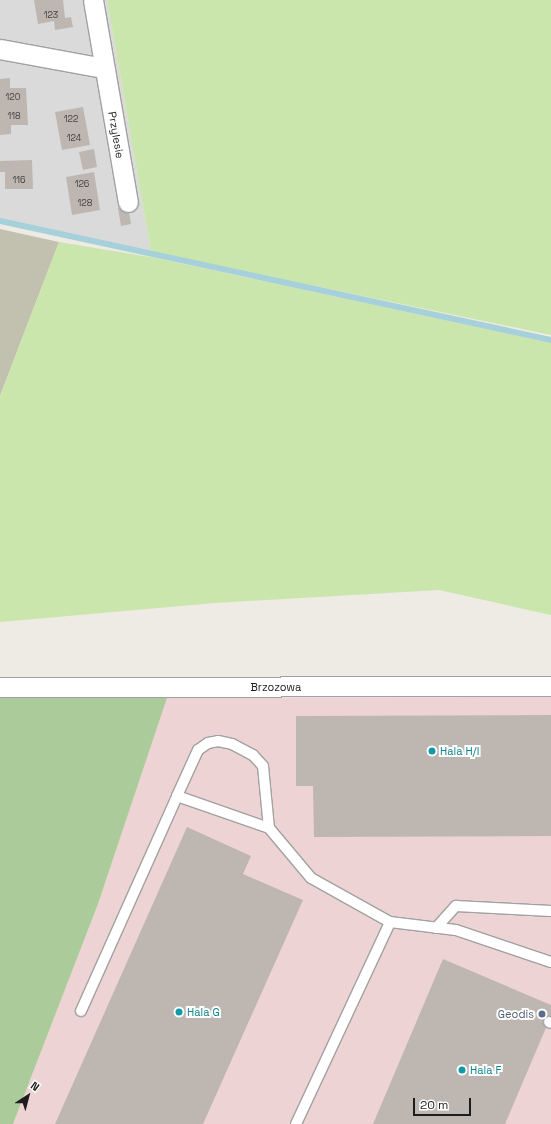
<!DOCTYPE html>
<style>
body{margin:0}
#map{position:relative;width:551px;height:1124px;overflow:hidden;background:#eeeae4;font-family:"Space Grotesk",sans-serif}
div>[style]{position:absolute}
.residential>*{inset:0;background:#dbdada}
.commercial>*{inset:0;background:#eed3d4}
.construction>*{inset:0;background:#c2c1b0}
.grass>*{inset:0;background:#cbe6ac}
.forest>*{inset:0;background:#abcc9a}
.stream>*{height:6px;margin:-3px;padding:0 3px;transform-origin:3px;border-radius:3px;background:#a6d0da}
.building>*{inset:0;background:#beb6b0}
.roads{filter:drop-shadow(1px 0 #a1a1a1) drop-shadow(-1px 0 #a1a1a1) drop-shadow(0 1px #a1a1a1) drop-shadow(0 -1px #a1a1a1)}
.service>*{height:10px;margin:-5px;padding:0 5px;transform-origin:5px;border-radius:5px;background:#fff}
.minor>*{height:19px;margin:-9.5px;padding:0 9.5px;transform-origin:9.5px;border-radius:9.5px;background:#fff}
.dots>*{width:11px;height:11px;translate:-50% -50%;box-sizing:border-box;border:2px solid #fff;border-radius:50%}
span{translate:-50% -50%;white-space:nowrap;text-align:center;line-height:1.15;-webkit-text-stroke:4px #fff;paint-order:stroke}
.number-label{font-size:9px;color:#454342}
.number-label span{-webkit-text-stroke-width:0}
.street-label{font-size:11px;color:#1d1d1d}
.culture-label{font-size:11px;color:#0d838f}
.left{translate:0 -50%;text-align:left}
.service-label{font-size:11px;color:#4e5e75}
.right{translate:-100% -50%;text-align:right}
.north{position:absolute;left:8px;top:1076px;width:40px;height:40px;-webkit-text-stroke:3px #fff;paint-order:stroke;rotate:36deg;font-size:11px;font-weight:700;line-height:16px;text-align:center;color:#1d1d1d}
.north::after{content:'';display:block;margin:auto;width:14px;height:18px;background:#1d1d1d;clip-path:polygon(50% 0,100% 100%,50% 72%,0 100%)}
.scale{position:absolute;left:413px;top:1098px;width:58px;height:18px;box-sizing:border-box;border:2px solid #1d1d1d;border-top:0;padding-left:5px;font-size:12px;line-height:14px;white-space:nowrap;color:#1d1d1d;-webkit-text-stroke:3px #fff;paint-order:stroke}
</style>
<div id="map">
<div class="residential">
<i style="clip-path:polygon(0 0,107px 0,151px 252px,0 219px)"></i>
</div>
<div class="commercial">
<i style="clip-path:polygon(551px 697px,551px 1124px,13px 1124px,98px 904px,167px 698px)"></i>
</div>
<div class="construction">
<i style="clip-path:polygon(0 229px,59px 242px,0 396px)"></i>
</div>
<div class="grass">
<i style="clip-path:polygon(107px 0,551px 0,551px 335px,151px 252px)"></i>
<i style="clip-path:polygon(59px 242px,156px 258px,551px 343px,551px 615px,439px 590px,215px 603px,0 622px,0 396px)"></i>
<i style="clip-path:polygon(0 694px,551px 694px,551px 697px,0 697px)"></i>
</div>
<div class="forest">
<i style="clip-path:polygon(0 697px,167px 698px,98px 904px,13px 1124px,0 1124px)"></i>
</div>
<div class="stream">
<i style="left:0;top:221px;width:564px;rotate:12.19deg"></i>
</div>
<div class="building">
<i style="clip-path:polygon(34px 0,63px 0,65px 18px,71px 17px,73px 27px,55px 30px,54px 21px,38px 24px)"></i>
<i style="clip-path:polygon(10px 78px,10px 88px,26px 88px,28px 125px,11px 125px,11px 134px,0 135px,0 79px)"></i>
<i style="clip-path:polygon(83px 107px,90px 145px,62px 150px,55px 112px)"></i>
<i style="clip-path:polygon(94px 149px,97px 167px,83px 170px,79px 152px)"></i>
<i style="clip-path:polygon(32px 160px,33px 189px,5px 189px,5px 172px,0 172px,0 161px)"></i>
<i style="clip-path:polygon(94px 172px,100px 210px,72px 215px,66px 177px)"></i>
<i style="clip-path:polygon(128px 206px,131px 224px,121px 226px,118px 208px)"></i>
<i style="clip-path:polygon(551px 715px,551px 836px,314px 837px,313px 786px,296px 786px,296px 716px)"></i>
<i style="clip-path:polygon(187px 827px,251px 856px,243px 874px,303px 900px,203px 1124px,55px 1124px)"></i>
<i style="clip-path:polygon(443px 959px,551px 1005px,551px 1016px,505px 1124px,373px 1124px)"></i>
</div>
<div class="roads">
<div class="service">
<i style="left:177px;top:796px;width:51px;rotate:-65.5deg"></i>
<i style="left:198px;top:750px;width:12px;rotate:-35deg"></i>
<i style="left:208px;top:743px;width:10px;rotate:-11deg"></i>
<i style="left:218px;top:741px;width:14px;rotate:12deg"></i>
<i style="left:232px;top:744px;width:24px;rotate:28deg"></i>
<i style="left:253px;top:755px;width:15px;rotate:48deg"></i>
<i style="left:263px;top:766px;width:62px;rotate:84.5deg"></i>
<i style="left:436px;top:928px;width:30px;rotate:-48deg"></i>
<i style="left:456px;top:906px;width:95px;rotate:3deg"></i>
<i style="left:81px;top:1011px;width:235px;rotate:-65.9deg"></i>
<i style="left:177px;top:796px;width:97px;rotate:19.2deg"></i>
<i style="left:269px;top:828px;width:65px;rotate:50deg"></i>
<i style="left:311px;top:878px;width:90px;rotate:29.1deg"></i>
<i style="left:549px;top:1022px;width:2px;rotate:27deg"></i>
<i style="left:296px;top:1124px;width:223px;rotate:-65deg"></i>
<i style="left:390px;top:922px;width:66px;rotate:6.9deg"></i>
<i style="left:456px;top:930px;width:100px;rotate:18.6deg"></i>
</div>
<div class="minor">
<i style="left:93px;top:0;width:205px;rotate:80.2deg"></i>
<i style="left:0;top:49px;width:106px;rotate:10.4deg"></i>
<i style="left:0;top:687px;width:551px;rotate:-0.1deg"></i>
</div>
</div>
<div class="dots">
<i style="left:432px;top:751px;background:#0f9aa8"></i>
<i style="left:179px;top:1012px;background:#0f9aa8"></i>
<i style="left:542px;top:1014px;background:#5c6f8a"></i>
<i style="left:462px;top:1070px;background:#0f9aa8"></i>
</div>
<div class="number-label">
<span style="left:51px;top:15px">123</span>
<span style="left:13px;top:97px">120</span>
<span style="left:14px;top:116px">118</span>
<span style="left:71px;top:119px">122</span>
<span style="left:74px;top:138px">124</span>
<span style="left:19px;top:180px">116</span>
<span style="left:82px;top:184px">126</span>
<span style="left:85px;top:203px">128</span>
</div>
<div class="street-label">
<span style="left:116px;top:135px;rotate:80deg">Przylesie</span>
<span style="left:276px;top:687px">Brzozowa</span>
</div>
<div class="culture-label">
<span class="left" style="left:440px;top:751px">Hala H/I</span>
<span class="left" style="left:187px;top:1012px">Hala G</span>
<span class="left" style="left:470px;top:1070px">Hala F</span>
</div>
<div class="service-label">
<span class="right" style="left:534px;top:1014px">Geodis</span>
</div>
<div class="north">N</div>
<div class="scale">20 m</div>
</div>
